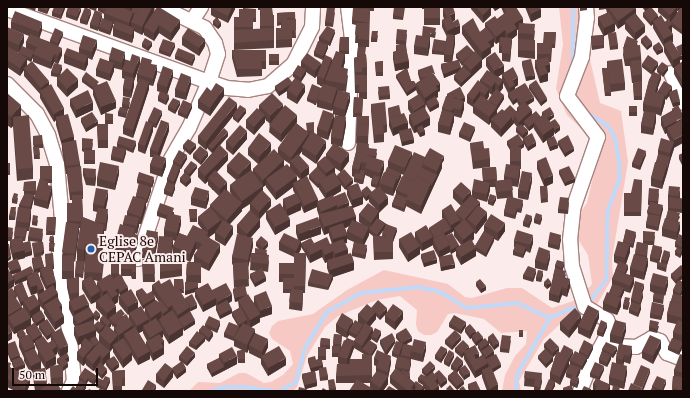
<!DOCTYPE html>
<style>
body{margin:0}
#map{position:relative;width:690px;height:398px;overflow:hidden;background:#fbebea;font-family:"PT Serif",serif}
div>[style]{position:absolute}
.green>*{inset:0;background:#f6c9c5}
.stream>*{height:3.5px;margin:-1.75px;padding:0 1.75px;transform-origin:1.75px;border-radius:1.75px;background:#c1d9f9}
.roads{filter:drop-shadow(1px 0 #a68380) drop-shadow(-1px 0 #a68380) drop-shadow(0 1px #a68380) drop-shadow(0 -1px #a68380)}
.minor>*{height:14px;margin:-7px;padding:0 7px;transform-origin:7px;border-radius:7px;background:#fff}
.wall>*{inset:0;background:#5a403d}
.shaded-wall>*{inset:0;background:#4a3432}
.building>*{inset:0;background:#694a47}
.dots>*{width:11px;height:11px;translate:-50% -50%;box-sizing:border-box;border:2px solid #fbebea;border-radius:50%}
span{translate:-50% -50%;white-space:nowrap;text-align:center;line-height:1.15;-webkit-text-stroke:4px #fbebea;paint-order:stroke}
.poi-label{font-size:14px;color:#150908}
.left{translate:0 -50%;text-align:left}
.frame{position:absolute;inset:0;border:8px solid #150908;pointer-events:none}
.scale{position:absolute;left:12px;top:368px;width:86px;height:18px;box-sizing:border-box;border:2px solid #150908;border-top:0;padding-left:5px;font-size:12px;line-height:14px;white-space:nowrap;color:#150908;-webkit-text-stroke:3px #fbebea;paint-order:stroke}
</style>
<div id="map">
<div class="green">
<i style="clip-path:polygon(559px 7px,578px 7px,600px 103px,621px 111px,628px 162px,612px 259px,613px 277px,596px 306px,570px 315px,544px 339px,519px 381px,521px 391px,502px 391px,505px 375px,515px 356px,526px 344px,527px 331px,501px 333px,484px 319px,455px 313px,448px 314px,437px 332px,431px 335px,424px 335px,418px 331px,416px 325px,417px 310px,400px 296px,377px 300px,338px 316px,325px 327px,307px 356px,297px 387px,293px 391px,189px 391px,198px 382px,220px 383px,239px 373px,246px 373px,264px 383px,271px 382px,283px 375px,293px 364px,290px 351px,272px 339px,269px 333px,272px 326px,278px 321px,313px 314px,347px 290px,384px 270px,448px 284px,465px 297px,472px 298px,507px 288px,522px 288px,552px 308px,579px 299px,592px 284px,588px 255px,576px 236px,574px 221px,587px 203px,599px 152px,588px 135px,567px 115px,556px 89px,563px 44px)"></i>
</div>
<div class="stream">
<i style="left:573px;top:64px;width:57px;rotate:-90deg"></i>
<i style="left:573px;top:90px;width:13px;rotate:63deg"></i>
<i style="left:586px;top:112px;width:25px;rotate:32deg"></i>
<i style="left:607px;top:125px;width:14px;rotate:54deg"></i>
<i style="left:615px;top:136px;width:29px;rotate:80deg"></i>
<i style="left:620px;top:165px;width:14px;rotate:90deg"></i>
<i style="left:620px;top:179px;width:35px;rotate:110deg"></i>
<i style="left:608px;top:212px;width:68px;rotate:90.8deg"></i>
<i style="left:607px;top:280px;width:31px;rotate:128deg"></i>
<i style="left:212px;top:391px;width:14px;rotate:-17deg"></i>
<i style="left:225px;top:387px;width:22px"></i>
<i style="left:247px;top:387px;width:25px;rotate:9deg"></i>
<i style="left:280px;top:391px;width:18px;rotate:-29deg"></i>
<i style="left:296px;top:382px;width:35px;rotate:-75deg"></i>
<i style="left:305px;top:348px;width:42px;rotate:-58.6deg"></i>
<i style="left:327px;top:312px;width:39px;rotate:-29deg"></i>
<i style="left:361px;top:293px;width:58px;rotate:-5.9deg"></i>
<i style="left:419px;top:287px;width:23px;rotate:13deg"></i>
<i style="left:441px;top:292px;width:31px;rotate:32deg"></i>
<i style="left:467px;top:308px;width:51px;rotate:-5.6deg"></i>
<i style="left:518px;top:303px;width:35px;rotate:25deg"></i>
<i style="left:550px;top:318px;width:22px;rotate:-24deg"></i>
<i style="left:570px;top:309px;width:12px;rotate:-9deg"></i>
<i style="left:516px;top:391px;width:16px;rotate:-86deg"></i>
<i style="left:517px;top:375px;width:66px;rotate:-59.9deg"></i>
</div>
<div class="roads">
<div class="minor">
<i style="left:348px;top:7px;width:35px;rotate:83deg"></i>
<i style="left:352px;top:42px;width:101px;rotate:92.3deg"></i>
<i style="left:7px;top:9px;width:215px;rotate:19.9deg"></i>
<i style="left:209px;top:82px;width:19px;rotate:18deg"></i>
<i style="left:227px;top:88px;width:21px;rotate:5deg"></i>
<i style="left:248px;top:90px;width:20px;rotate:-11deg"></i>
<i style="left:268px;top:86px;width:35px;rotate:-41deg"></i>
<i style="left:294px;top:63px;width:40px;rotate:-63.4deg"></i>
<i style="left:312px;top:27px;width:20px;rotate:-87deg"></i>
<i style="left:192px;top:21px;width:17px;rotate:-57deg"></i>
<i style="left:671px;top:73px;width:32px;rotate:68deg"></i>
<i style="left:7px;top:84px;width:42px;rotate:45deg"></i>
<i style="left:37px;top:114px;width:24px;rotate:62deg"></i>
<i style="left:48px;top:135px;width:30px;rotate:73deg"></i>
<i style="left:57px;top:164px;width:56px;rotate:84.9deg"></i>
<i style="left:62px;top:220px;width:43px;rotate:95.3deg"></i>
<i style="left:58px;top:263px;width:24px;rotate:85deg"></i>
<i style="left:60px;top:287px;width:43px;rotate:77.9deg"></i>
<i style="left:69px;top:329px;width:52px;rotate:84.5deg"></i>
<i style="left:74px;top:381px;width:11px;rotate:117deg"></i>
<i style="left:138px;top:259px;width:105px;rotate:-71.7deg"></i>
<i style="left:171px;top:159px;width:36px;rotate:-60deg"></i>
<i style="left:189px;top:128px;width:50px;rotate:-66.5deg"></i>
<i style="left:209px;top:82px;width:29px;rotate:-72deg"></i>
<i style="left:218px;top:54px;width:11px;rotate:-105deg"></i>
<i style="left:215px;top:43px;width:18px;rotate:-124deg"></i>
<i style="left:205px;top:28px;width:48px;rotate:-154deg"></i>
<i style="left:604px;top:341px;width:15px;rotate:20deg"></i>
<i style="left:618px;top:346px;width:18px;rotate:3deg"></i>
<i style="left:636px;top:347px;width:18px;rotate:-29deg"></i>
<i style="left:652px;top:338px;width:9px;rotate:21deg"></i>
<i style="left:660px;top:341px;width:14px;rotate:60deg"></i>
<i style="left:667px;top:353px;width:17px;rotate:21deg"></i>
<i style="left:580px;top:391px;width:27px;rotate:-68deg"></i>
<i style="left:590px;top:366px;width:43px;rotate:-60.4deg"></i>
<i style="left:611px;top:329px;width:10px;rotate:-114deg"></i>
<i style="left:607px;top:320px;width:26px;rotate:-149deg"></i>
<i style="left:585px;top:307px;width:43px;rotate:-107.6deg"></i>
<i style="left:572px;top:266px;width:26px;rotate:-94deg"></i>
<i style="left:570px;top:240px;width:31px;rotate:-84deg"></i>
<i style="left:573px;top:209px;width:76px;rotate:-70.9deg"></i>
<i style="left:598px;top:137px;width:51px;rotate:-127.1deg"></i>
<i style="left:567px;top:96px;width:42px;rotate:-69deg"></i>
<i style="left:582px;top:57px;width:39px;rotate:-83deg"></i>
<i style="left:587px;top:18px;width:11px;rotate:-95deg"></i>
</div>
</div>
<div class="wall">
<i style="clip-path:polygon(26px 7px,36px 7px,35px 11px)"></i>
<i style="clip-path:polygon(38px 7px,50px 7px,47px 14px,38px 11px)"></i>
<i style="clip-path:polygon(65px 7px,61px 19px,52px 16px,52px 12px)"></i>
<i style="clip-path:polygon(88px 7px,97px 7px,96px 11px,102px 17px,98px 31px,90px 28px,90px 24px,95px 11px,88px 8px)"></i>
<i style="clip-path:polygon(98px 7px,154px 7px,154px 11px,180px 28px,171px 41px,159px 33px,154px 41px,144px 35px,144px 32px,142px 35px,134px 31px,134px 36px,132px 43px,113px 36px,113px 28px,114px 24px,113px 24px,113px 26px,110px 35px,99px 31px,99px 27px,104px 19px,104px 14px,98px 11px)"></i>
<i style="clip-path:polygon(235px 7px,235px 9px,228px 23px,218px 18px,221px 26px,218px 29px,213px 25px,213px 21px,216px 18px,211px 15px,211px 8px)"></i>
<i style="clip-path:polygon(243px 7px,256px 7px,256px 8px,243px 9px)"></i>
<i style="clip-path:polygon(258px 7px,270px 7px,273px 15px,274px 26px,274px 48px,234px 50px,234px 17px,239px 17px,256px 9px,256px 22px,253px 22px,253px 29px,260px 29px,260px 10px,258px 10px)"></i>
<i style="clip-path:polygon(355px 7px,374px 7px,374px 11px,370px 11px,369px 47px,358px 47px,358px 43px,355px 43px,356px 25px,352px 24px,352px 20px)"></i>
<i style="clip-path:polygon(379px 7px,387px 7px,387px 8px,379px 8px)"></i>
<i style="clip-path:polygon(405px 7px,403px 20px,393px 19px,393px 15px)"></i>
<i style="clip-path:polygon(422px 7px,440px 7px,440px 25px,424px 25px,424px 9px,422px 9px)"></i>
<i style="clip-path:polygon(471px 7px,491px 7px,491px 15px,483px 23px,471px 9px)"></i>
<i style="clip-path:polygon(evenodd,492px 7px,516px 7px,523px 23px,535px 31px,534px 40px,535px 48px,535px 59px,518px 57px,518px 29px,517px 30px,517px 35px,512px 39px,510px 62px,502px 61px,502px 53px,499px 53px,499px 42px,496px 44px,494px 42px,494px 46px,491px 48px,491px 53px,482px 60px,482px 67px,461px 87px,454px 80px,454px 76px,456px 73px,444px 78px,441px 68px,441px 64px,449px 62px,444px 62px,444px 55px,432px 54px,432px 50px,446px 41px,447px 37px,442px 27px,442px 20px,444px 19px,443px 16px,443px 8px,455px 20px,453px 21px,460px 33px,455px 35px,455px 43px,452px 62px,458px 60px,456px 58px,456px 54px,474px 52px,476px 53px,462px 34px,462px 26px,480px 32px,485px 28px,485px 23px,497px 19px,504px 14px,501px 7px,495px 11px,492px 7px,459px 61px,462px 66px,463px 65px,463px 66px,461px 69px,459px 61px)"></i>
<i style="clip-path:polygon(525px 7px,540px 7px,541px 17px,531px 22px)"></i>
<i style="clip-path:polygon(580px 7px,587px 7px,587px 10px,580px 11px)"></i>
<i style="clip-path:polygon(599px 7px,635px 7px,636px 14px,645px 32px,636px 40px,641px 56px,642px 74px,642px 100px,634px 100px,633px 83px,632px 83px,630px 66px,625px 66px,623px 55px,624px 45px,634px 39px,625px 29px,625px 24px,618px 29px,615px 24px,615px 31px,611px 33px,618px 45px,618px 49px,610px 50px,608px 34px,604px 36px,604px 48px,592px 50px,591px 36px,603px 35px,598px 25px,598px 17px,607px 13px,606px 9px,599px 10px)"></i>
<i style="clip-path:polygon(642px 7px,651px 7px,658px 17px,665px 22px,667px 20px,658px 12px,658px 7px,681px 7px,678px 11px,677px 11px,677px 13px,681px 7px,683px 7px,683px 35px,672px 27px,672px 32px,671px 32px,672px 42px,683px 59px,680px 60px,680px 63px,682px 62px,683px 60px,683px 90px,674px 74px,674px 68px,673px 68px,664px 52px,664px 47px,653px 28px,653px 24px,651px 26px,643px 17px,643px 13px,645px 11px)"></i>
<i style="clip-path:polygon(81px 11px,77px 21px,66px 17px,66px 13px)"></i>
<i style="clip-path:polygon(295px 12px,296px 38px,292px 38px,292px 47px,276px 48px,276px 28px,281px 28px,281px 25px,277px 26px,277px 13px)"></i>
<i style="clip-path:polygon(335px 12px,333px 27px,325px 26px,325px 22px)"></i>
<i style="clip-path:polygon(91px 14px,87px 25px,80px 23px,80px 19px)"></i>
<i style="clip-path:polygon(evenodd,11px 21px,42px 30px,39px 38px,50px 42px,50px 40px,63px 35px,58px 46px,62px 55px,58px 64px,62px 69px,60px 74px,78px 87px,67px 97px,57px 86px,57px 77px,51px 76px,51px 72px,57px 64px,54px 62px,51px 69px,33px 62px,33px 57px,31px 62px,27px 60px,27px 66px,49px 85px,64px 115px,74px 140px,80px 164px,83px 191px,83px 199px,82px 199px,83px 217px,95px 222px,97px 212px,93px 211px,93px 204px,108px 198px,106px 209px,108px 217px,106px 231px,104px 231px,104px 239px,102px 253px,104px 261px,102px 279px,111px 275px,111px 264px,119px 264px,119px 275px,121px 276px,121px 259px,133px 259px,114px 254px,114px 246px,123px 225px,123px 223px,127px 216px,127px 212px,136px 196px,139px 184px,137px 183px,137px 179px,154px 181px,152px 188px,151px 187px,151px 191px,147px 203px,146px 203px,146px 208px,141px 224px,139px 224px,137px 234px,135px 233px,138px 243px,133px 259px,136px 259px,136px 279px,132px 279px,131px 276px,122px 276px,128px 291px,138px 308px,145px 312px,145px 308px,143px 309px,136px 295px,136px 291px,147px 294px,152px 292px,152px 285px,161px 284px,174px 287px,183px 279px,184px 293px,181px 293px,185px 300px,185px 298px,197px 308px,191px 311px,190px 311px,195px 324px,184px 331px,183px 329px,183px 335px,169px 344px,163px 334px,163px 337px,162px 338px,164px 341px,164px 354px,153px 361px,150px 355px,150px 359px,138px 365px,132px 355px,132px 360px,123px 368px,113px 352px,113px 348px,110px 351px,110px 358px,119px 367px,114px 371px,125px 370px,125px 386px,122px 386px,122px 391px,113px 391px,112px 373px,106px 365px,106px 362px,103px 365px,107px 373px,102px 379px,95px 372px,95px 370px,93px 371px,86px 365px,86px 363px,83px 366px,77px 360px,77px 352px,81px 348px,81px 344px,78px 345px,74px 335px,74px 327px,75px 327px,73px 323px,73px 317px,69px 309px,69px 301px,70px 301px,67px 287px,67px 279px,70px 279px,62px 279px,62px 256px,67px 223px,67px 203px,72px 203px,72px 200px,70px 200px,67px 174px,66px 174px,62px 150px,62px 146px,56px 125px,56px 120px,54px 122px,40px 98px,40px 94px,24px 76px,24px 70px,20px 76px,7px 67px,7px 27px,24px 42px,19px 53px,14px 51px,19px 54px,19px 53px,26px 48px,26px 42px,29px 36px,11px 29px,11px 21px,79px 228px,80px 228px,77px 248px,77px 261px,75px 273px,75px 277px,77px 277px,74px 278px,74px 261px,75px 262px,79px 228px,11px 21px,85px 259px,84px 280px,82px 281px,82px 289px,91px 304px,96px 302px,96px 308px,103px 316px,100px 319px,100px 322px,94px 325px,93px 323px,94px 319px,97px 321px,100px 317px,93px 314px,89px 307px,79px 297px,79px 277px,83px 278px,85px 259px,11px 21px,94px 280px,99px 281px,97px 282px,97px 286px,94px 280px,11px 21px,119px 293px,120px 296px,119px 296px,119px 304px,128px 315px,129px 314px,129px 319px,116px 313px,114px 305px,118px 302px,119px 293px,11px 21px,154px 295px,159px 302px,158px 302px,155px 300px,154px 295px,11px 21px,111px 324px,113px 327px,114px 326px,114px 332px,109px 328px,111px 326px,111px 324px,11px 21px,96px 331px,99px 334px,99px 342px,96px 337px,96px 331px,11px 21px,143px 331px,143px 333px,147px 341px,146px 342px,146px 346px,139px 333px,143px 331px)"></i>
<i style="clip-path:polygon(436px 32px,435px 38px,430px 37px,430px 45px,428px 56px,414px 54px,414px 46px,422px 36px)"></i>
<i style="clip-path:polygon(556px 32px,555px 48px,552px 48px,551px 62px,549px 62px,550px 72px,548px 73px,548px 81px,540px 83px,535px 68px,535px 60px,537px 60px,537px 43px,543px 43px)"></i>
<i style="clip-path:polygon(evenodd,335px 33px,330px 46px,328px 45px,328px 48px,325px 55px,332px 60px,339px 52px,340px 37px,349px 37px,349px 54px,345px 54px,345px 62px,343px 67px,348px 76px,346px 92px,342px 91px,350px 101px,345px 117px,346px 125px,342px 147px,338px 146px,349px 161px,341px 172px,353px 183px,350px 186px,361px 192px,372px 192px,376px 188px,371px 186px,371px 183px,372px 178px,365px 175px,363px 184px,354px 182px,354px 177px,352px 176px,352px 168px,356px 152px,357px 144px,356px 143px,357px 117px,353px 117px,354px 97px,359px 98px,359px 93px,355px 93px,354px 58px,357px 57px,358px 47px,366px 55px,367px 67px,367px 99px,363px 99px,362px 116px,369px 116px,368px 144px,369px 148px,377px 153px,376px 159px,384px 169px,380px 182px,388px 167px,388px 161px,412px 157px,425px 157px,427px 153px,444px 160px,442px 163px,442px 168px,421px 214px,406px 206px,404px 212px,392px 207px,392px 204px,396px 194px,396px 190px,404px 175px,401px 174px,401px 177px,393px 196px,384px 193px,388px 204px,379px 212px,379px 219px,397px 231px,393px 242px,393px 259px,374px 260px,373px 236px,369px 233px,369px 229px,369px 235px,364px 245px,367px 249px,365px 259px,352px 256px,354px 270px,333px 277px,333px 279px,328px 290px,308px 286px,308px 282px,329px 274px,327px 268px,327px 262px,325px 263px,322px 257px,310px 263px,306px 255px,305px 293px,303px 293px,302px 311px,289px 309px,290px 293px,283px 293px,283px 282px,279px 282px,279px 263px,294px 263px,294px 257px,279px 250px,279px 242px,298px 240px,296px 233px,296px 225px,321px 234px,301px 241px,301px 249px,299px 253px,305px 253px,301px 247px,301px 243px,330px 244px,332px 244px,329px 235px,329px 233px,324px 235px,319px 222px,319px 216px,317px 210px,317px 207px,304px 213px,301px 206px,301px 210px,288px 216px,290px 226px,275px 235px,266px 219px,266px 212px,260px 219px,260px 227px,250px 237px,253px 246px,251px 253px,255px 253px,259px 249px,256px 246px,256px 242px,268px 246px,265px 250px,267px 254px,269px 262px,268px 272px,263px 271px,266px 281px,255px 287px,250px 278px,250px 274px,257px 271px,250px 270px,251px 255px,248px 267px,249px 286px,245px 287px,247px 295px,254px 303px,254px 296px,272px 314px,260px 318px,260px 322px,251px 327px,255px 333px,268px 347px,265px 354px,286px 365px,268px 376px,261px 364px,261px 359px,249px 353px,249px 349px,247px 353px,245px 352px,245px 363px,238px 363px,237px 351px,242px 350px,234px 346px,234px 341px,224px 337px,224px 333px,238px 326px,232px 316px,232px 312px,239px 308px,238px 301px,235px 302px,233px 292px,233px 289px,237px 287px,234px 288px,233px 265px,232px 264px,232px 257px,239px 235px,237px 233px,237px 225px,250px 211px,250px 204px,242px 209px,242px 208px,242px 211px,230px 224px,233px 234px,225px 246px,215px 240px,215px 233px,209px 237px,220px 252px,209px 271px,201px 267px,201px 283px,198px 283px,198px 288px,212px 290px,232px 301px,229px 303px,232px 313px,220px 319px,216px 310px,216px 305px,203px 312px,195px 297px,195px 292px,185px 295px,185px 282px,186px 282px,187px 262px,194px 262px,194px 255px,198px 250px,196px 249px,190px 262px,173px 254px,173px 246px,171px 260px,182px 260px,182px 276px,160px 279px,160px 260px,162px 260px,157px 260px,157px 252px,164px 236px,164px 230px,166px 219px,157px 216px,157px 212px,174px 212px,174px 214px,181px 224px,179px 233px,187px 236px,202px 229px,198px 224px,198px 217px,210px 207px,210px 205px,219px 196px,208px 185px,208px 181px,205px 184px,198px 177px,198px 169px,212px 153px,208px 149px,208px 147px,206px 150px,198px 143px,198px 136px,237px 109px,246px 113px,238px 123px,233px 119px,233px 116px,216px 137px,228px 136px,216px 150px,228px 160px,217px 172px,227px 190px,232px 195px,230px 192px,230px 185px,236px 180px,227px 172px,227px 165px,251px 170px,253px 172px,253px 169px,258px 164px,248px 155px,248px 148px,271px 151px,268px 155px,278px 153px,278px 148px,291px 129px,281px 142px,269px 132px,270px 124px,265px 119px,265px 122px,254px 135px,246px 128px,246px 120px,259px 109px,259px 105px,283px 109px,297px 122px,296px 123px,306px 131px,314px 122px,314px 133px,317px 135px,317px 128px,334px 118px,341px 116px,333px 114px,333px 109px,332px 111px,317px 107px,317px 102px,316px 105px,307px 101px,307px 98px,321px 88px,322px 86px,317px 84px,317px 76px,315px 78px,306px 72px,306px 74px,301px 82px,305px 92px,297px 104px,287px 98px,287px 91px,279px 96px,275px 90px,275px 86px,292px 82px,295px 78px,293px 77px,293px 73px,301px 67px,301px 61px,321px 65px,323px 60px,314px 56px,314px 52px,319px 41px,319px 37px,335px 33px,332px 127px,331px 137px,331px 144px,333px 145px,326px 154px,326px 157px,317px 163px,317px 167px,309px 175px,309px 179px,318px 188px,319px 187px,319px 189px,325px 198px,318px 201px,305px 177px,309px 174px,299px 155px,302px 151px,302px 154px,316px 164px,326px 148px,320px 137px,328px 140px,332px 127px,335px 33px,284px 160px,290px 164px,290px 167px,284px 166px,284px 160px,335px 33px,335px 168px,341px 172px,337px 176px,335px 173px,335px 168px,335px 33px,295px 174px,300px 179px,297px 181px,295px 174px,335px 33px,266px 185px,266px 187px,276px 200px,293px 187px,293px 190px,295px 194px,283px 199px,283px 207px,267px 211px,271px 206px,263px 191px,263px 187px,266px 185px,335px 33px,341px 185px,346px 190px,347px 188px,347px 195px,352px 206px,346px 207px,349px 206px,333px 197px,333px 196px,341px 191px,341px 185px,335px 33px,363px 197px,366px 201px,369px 199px,369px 202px,375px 208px,359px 214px,359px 222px,363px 225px,356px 221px,353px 208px,363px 204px,363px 197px,335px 33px,349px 226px,347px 231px,347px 233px,345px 228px,349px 226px,335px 33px,383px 230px,382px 236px,379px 236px,383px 230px,335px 33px,347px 239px,354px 242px,352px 252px,352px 256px,348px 254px,345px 243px,347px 243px,347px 239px,335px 33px,173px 240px,175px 241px,173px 246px,173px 240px)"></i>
<i style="clip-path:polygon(407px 34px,406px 45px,409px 68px,407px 69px,411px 81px,416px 84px,420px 81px,418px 74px,418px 70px,435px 76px,440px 91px,438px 92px,438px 97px,436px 98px,439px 107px,430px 112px,426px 105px,426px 104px,425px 105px,425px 109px,430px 125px,424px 128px,425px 135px,420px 137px,417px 132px,414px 133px,409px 123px,409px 115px,411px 114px,408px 109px,408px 101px,418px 95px,416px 90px,407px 96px,396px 78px,396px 75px,405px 69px,395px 71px,393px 59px,393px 52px,396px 51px,396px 45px,401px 44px,396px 44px,396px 40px)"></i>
<i style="clip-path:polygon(378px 35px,377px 42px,371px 42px,371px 38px)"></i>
<i style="clip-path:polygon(182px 37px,205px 46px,199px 56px,182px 45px)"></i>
<i style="clip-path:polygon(641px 39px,652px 46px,647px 50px,641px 43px)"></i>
<i style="clip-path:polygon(142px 43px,152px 46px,148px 51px,142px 47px)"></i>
<i style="clip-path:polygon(653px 46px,663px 52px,657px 55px,653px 49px)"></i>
<i style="clip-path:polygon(97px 47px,92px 60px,88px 58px,88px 64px,85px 71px,64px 63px,64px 55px,79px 53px,79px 48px)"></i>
<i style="clip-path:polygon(175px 47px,170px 57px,159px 53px,159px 49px)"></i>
<i style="clip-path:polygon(232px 50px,266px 50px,266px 69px,262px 69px,262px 76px,237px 77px,232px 58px)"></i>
<i style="clip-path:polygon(269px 54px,279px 54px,279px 65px,269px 65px)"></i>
<i style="clip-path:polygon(175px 55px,195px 59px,192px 66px,175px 59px)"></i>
<i style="clip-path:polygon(109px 58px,125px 60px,140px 64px,134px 81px,134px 86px,131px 98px,123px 96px,123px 88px,125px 79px,122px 78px,122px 70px,114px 68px,114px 71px,110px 81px,96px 76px,96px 69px,109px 61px)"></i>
<i style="clip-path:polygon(evenodd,486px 58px,504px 72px,518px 85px,515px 87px,515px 89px,534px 101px,528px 105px,532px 114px,541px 117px,542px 115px,542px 112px,554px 117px,549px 121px,560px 130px,555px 134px,554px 132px,554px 135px,551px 137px,558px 148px,550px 151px,547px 143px,547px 140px,543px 143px,534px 129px,534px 127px,529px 131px,524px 125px,523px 126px,528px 134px,525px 137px,536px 146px,528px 151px,524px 144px,524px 147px,521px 149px,521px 169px,520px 169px,520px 174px,518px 187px,512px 186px,513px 197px,512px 197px,523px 204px,521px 213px,517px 212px,515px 219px,504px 216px,504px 212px,507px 198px,497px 199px,495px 187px,490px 187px,490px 190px,487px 202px,477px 199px,479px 206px,487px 220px,476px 234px,474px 233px,474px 239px,472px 241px,475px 246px,484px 231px,484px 225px,505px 231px,498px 241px,494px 239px,494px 241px,486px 257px,476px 251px,476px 256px,461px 265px,456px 256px,456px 251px,451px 254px,450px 252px,442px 256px,455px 268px,441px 271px,439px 258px,433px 247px,433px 245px,422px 251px,420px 249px,420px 254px,408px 262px,399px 247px,399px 239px,415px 238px,415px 232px,429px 230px,429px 228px,443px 219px,442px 218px,442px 210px,456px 212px,461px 206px,453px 198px,453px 190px,472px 195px,472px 191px,483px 181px,482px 168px,496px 167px,497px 181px,504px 180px,504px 176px,510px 165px,510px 150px,507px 145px,507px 141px,523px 141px,523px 139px,516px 132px,516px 128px,517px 127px,514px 123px,501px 137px,491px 127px,491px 122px,489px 125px,473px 113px,473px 107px,467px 103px,467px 95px,480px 82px,480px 80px,490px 72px,486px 66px,486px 58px,502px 74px,502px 79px,498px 77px,502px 74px,486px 58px,503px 83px,508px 93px,508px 97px,513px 105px,517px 102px,519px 106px,517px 108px,517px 111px,504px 111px,497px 114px,497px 110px,504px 99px,500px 92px,503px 88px,503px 83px,486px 58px,495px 90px,488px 101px,487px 100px,489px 96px,489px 93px,492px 95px,495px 90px,486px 58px,454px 231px,454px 236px,461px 245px,459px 246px,446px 236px,454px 231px)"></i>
<i style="clip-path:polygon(383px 61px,383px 76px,376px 76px,375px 62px)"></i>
<i style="clip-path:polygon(522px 61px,535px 79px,526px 81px,522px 65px)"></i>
<i style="clip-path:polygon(607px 61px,625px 83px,625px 90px,611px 92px,611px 96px,605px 96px,602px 68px,607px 68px)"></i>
<i style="clip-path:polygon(152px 64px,157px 73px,153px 86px,149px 85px,149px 89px,133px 138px,123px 134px,123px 127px,138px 82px,137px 82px,137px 74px)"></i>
<i style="clip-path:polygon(642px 64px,658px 66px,654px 72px,660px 75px,657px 72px,657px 68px,668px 70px,663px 77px,661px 75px,661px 79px,658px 87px,657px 92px,658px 92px,658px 91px,672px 90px,672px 91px,680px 105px,673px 107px,669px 96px,666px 100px,665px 99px,665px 102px,661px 116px,656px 114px,656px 121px,653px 135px,641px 133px,641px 125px,644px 112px,643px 111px,643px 104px,649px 80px,652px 75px,642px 67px)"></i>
<i style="clip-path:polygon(173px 77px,167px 94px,169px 99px,166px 105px,158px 101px,158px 97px,160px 92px,157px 91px,157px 84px)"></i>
<i style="clip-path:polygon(82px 78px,99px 85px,116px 108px,101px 115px,93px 95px,93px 90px,82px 82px)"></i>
<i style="clip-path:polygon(191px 84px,186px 100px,175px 97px,175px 89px)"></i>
<i style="clip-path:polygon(529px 85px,547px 101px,541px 106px,529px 89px)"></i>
<i style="clip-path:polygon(460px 87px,465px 101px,464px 102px,464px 109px,461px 118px,454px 116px,454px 121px,450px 135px,438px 132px,438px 124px,442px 111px,442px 108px,447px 96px,447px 94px)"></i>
<i style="clip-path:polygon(211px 91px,224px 96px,210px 116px,198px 108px,198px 100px)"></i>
<i style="clip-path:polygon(378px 91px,390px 95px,390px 99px,379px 100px)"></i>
<i style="clip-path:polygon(7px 93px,21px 116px,33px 168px,33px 179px,17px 181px,13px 126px,11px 128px,7px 125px)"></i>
<i style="clip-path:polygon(70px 99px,93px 110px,76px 118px,70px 106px)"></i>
<i style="clip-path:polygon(130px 102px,129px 109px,128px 109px,126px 118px,118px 116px,118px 112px,122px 107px,122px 104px)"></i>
<i style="clip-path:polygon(371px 104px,387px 125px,387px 132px,384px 133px,384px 142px,374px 143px,371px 111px)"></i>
<i style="clip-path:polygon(180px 105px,175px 114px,168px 110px,168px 106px)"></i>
<i style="clip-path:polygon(678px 105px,674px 148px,674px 147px,662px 189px,651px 186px,651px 178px,658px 156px,658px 150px,670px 141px,667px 135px,667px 133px,665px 134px,661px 125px,661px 117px,672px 111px,672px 109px)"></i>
<i style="clip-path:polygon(192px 108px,187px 119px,178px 115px,178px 111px)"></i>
<i style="clip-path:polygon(388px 108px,401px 114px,414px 143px,402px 146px,399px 133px,393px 136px,389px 126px,389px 120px)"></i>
<i style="clip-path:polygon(637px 110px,637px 116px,629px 116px,629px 112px)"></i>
<i style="clip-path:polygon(113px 114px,113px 124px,108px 124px,108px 148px,98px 148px,97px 125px,86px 132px,81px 122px,81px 118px,98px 124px,105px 124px,105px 120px)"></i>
<i style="clip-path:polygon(162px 115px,156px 128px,153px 127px,153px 131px,145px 154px,138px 151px,138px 144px,148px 122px,148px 120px)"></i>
<i style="clip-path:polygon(475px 130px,470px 142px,459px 137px,459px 133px)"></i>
<i style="clip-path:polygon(169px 131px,160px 156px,166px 166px,162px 177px,150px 173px,150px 165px,153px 157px,150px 157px,150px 149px)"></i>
<i style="clip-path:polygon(33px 136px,43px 144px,43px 148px,39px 148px,40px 159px,34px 159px)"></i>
<i style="clip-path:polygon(247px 139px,233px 155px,226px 149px,226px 141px)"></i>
<i style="clip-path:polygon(558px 141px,574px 151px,565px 157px,558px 145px)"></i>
<i style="clip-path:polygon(93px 143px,92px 150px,95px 150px,95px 164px,84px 164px,84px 152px,82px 151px,82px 148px)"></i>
<i style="clip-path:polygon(117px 143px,136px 145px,133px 153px,126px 150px,126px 153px,123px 163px,111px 160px,111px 156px,117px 147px)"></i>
<i style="clip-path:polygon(470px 143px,484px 148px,490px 159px,490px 167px,473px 169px)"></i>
<i style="clip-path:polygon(183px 145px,196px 148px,190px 155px,183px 149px)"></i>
<i style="clip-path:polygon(683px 153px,683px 167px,679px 159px,679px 155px)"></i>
<i style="clip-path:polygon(193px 154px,208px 156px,201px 165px,193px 158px)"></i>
<i style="clip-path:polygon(646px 155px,640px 170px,632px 167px,632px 163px)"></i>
<i style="clip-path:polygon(187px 159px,181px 169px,180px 169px,180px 171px,175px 185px,175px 189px,172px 197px,164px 194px,164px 190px,167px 182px,167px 179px,173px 164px,173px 161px)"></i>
<i style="clip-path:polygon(537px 161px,553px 183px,547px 186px,548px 202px,541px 203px,540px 186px,544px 186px,537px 169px)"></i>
<i style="clip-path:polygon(7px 163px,10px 163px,10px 175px,7px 175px)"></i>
<i style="clip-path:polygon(evenodd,52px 166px,52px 183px,48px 183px,48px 186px,52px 194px,48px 209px,34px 205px,34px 198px,35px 195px,34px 195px,34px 198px,31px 210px,31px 217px,29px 231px,27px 231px,25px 241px,22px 241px,23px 243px,30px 241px,28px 241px,28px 237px,43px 233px,42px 242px,44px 253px,41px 256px,44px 267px,46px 267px,45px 254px,54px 265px,54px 269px,53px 269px,56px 290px,62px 312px,64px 323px,55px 330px,44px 313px,44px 310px,40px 306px,40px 310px,45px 321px,37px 326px,42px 337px,48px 343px,51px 342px,51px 337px,47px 340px,39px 329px,39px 325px,55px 332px,68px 352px,67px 353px,69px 361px,67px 362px,68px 367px,63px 371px,63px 385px,58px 385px,61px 391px,40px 390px,35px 391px,33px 377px,33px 372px,31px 374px,24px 361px,24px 358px,19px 347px,19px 339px,17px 336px,17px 333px,14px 334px,8px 325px,8px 323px,7px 324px,7px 291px,14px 291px,14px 287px,21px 282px,15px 285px,14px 282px,14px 286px,7px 291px,13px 260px,10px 248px,10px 241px,7px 241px,7px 227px,13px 232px,12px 240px,14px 239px,16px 221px,19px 207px,19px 205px,24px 195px,24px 182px,36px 181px,36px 193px,40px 179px,52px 166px,30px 241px,39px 242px,32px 243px,34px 257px,37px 257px,32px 258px,32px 262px,34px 273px,21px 271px,17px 260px,25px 258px,25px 257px,32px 255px,30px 241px,52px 166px,19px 272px,13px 276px,11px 274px,19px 272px,52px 166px,40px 272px,40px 277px,46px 290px,44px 291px,38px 273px,40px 272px,52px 166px,27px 280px,27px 284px,31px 295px,37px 293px,38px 297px,38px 301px,28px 297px,22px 282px,27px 280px,52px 166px,17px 296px,21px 306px,23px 305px,23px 308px,22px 308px,16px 299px,17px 296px,52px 166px,32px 317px,32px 320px,34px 323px,31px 325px,31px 318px,32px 317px,52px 166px,26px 329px,26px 332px,28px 335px,26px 336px,23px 330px,26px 329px,52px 166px,35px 342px,35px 345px,38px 351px,38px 356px,35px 350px,34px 343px,35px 342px,52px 166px,57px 352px,60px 357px,57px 359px,57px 363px,59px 365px,53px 366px,56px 364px,55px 355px,57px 354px,57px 352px,52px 166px,41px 361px,45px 368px,41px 369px,41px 361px,52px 166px,50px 367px,51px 385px,47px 385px,45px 368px,46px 370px,50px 367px)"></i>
<i style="clip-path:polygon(83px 168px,96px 177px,95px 186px,86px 185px,83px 175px)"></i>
<i style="clip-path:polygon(197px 168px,190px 177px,191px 182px,186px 187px,180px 182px,180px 178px,184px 174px,184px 170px)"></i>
<i style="clip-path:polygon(559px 170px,575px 182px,565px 186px,559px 174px)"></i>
<i style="clip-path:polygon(119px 174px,115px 190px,97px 186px,97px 178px)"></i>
<i style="clip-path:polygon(642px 180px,641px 216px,624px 216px,624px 193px,631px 193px)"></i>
<i style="clip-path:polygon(532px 181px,528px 200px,518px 198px,518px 190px)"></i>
<i style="clip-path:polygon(680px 191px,680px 198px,683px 199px,682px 213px,676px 212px,680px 217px,678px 221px,680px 229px,678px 237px,683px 236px,683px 251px,682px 251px,682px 254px,680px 258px,675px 255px,675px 251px,677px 248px,675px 247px,675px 243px,676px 240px,662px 236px,662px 228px,666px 218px,668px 211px,668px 195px)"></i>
<i style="clip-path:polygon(659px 193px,658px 204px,663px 209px,658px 231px,646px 228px,646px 224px,648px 216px,647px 212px,649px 205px,648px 205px,648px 201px)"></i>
<i style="clip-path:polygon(191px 197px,209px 199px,206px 209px,191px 205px)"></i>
<i style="clip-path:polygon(18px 198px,17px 204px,12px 203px,12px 199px)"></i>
<i style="clip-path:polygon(488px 200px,496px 200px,493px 206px,488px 204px)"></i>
<i style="clip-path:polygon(569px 202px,568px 214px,558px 213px,558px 209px)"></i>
<i style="clip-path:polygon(189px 209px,197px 209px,197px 222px,190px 222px)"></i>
<i style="clip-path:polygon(16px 211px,15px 220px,9px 220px,9px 216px)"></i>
<i style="clip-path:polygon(47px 217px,56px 217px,55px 235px,46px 235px)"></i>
<i style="clip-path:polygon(534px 219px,542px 219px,540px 225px,534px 223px)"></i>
<i style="clip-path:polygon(38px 220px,37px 226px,32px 225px,32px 222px)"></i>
<i style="clip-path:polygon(532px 220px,529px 228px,523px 226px,523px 222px)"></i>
<i style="clip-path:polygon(626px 229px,636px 235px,633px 248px,630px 247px,630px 252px,626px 264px,628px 269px,626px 274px,630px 275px,630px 268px,635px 254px,637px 242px,643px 243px,643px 231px,655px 236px,654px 245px,662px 251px,659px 262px,661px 263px,661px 260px,670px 255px,667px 265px,666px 272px,657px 269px,657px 263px,650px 261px,650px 257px,653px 245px,648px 245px,647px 258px,648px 265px,644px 280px,634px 277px,630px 293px,624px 291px,624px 292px,621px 299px,621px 306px,617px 315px,603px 310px,603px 302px,609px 293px,612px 285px,612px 279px,618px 264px,614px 262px,614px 255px,623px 242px)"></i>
<i style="clip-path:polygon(50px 236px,54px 237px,54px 252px,49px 251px)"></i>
<i style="clip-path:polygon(561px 239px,559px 250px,548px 247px,548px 243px)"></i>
<i style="clip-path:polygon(158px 240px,154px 260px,155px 282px,143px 282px,142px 259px,147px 259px,142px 258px,142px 250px)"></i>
<i style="clip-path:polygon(514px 240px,533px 243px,530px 253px,526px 251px,523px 258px,513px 255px,513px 251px,515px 248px,514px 247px)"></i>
<i style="clip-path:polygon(421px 254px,437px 263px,424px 267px,421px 258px)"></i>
<i style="clip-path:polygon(550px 258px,547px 271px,535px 268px,535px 260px)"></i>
<i style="clip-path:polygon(555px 265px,564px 266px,562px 270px,566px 275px,565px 277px,570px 287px,567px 297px,562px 295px,559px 303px,549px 300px,549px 293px,551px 286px,547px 289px,544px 286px,544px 282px,551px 285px,555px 269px)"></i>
<i style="clip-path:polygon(683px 267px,683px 278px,680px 281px,683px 282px,683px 292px,681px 296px,683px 296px,683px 346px,679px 355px,668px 350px,668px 347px,673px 338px,673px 332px,676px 324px,667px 322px,667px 314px,673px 294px,673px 290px,676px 284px,671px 278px,671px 274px)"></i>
<i style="clip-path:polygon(536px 273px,533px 282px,523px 279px,523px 275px)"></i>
<i style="clip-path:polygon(543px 275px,541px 282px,536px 281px,536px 277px)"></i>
<i style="clip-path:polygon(476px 282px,486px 290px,481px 293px,476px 286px)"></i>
<i style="clip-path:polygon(650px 284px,668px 285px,665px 296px,664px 295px,663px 304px,653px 302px,653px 298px,654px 293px,650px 291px)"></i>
<i style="clip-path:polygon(644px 288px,642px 293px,643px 297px,640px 305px,641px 309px,638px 317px,629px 313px,629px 309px,631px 304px,631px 299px)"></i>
<i style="clip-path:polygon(630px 302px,628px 310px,623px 309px,623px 305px)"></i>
<i style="clip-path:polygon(evenodd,371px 308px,387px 312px,403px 319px,395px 330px,385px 322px,385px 315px,386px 314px,380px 320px,376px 316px,376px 319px,370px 326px,373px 332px,381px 335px,377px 343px,371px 339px,370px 341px,377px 348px,372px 356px,372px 378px,376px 372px,376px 366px,374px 365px,374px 358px,385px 354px,380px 344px,380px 340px,395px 343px,387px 355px,391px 363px,388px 378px,388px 384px,383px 391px,374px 391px,372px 390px,372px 391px,354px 383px,336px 383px,336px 376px,339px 364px,338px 363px,338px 357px,332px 357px,332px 346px,333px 346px,334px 334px,341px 335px,336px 332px,336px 324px,353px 324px,358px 322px,358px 314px,371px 308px,349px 335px,356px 339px,354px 341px,347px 338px,349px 335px,371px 308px,342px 336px,347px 338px,341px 347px,342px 336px,371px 308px,354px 348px,364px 354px,362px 359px,350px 359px,354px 348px,371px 308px,362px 383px,370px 383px,370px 387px,362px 383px)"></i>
<i style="clip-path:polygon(664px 309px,661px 320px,650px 318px,650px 314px)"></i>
<i style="clip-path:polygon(599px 318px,590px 339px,578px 333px,578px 326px,569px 338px,560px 330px,560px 322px,581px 319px)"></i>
<i style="clip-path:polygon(449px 323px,466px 326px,461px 334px,449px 327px)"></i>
<i style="clip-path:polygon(205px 324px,220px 325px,217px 333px,211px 330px,213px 336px,209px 342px,205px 339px,205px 341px,196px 350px,189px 346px,189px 342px,199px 333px,199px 330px,205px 326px)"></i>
<i style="clip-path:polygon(659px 326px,657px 333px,649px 331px,649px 327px)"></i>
<i style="clip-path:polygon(607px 327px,603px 337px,597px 335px,597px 331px)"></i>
<i style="clip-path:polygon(465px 328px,476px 333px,483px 340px,488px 341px,488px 337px,499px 346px,494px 350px,489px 343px,489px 345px,501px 367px,493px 372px,498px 391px,487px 391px,482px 377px,482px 374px,475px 378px,464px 359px,464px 355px,462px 358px,455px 352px,455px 348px,469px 348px,479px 357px,482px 355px,481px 353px,478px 348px,478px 345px,476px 346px,472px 340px,472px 338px,470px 339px,465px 332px)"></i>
<i style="clip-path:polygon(519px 330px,523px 330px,523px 337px,519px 337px)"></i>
<i style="clip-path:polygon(626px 331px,622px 344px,632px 354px,630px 364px,624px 362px,623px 365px,627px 373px,624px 389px,610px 385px,610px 391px,593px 391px,593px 384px,596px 379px,590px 377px,590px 373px,604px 370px,599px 380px,609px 384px,609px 377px,616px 363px,616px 358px,619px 344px,610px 342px,610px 334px)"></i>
<i style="clip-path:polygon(396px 334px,412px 341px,406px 344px,426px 350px,423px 362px,411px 359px,411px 364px,409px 372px,410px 377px,410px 379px,414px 383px,423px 387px,423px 385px,418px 382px,418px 378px,425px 376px,422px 373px,422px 369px,435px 369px,433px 372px,434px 374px,447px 383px,441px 388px,438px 384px,439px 391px,426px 391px,424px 389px,423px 391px,399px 391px,390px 383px,390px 376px,395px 369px,395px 367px,397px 358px,392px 356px,392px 352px,399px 342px,396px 338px)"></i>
<i style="clip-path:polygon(321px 338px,330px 339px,330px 349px,326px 349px,326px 360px,322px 360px,323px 367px,328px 376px,328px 380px,320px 381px,319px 370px,315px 371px,317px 386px,306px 389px,307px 391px,305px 389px,302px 378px,302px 374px,311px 372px,308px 362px,308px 358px,316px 360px,318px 359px,318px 347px,320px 347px)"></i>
<i style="clip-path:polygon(445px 340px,461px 340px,452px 350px,445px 344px)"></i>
<i style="clip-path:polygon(511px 340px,509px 353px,500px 352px,500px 348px)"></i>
<i style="clip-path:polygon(7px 344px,20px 357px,25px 368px,18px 371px,30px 384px,27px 391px,15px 391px,7px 387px,7px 362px,11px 368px,14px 369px,12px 364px,12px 362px,11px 362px,7px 352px)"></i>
<i style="clip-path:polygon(544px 344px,559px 351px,558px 352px,560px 353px,573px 354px,569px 362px,569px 365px,570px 364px,570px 360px,579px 353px,579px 351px,593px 349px,588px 359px,587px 359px,587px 361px,582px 370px,580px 369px,580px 372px,577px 378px,579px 382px,577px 388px,572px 386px,573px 391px,563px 391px,563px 388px,570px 386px,570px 382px,571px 379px,566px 377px,566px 373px,568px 367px,560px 385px,555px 382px,555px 386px,552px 391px,544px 391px,550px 380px,550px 373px,556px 354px,553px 357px,553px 361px,546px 368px,538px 359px,538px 356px,545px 349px,544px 348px)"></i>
<i style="clip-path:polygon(661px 348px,653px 364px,642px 358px,642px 351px)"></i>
<i style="clip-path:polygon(602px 349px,617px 351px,613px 358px,611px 357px,611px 359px,607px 367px,599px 363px,599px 359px,602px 351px)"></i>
<i style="clip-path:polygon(447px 353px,441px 363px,435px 359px,435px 355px)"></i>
<i style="clip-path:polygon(219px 354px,237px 364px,212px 377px,207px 368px,207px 364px,219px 358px)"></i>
<i style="clip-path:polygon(683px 355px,683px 391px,672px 391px,673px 376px,674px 376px,674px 370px)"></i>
<i style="clip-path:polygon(179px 356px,195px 357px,187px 366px,183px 363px,186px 372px,177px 379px,173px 373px,173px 377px,164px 388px,156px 382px,156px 374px,172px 369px,181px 362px,179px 360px)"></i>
<i style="clip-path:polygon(454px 357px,449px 367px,444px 364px,444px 360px)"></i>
<i style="clip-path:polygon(451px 365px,463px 365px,460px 368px,470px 376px,464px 380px,459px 373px,459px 370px,457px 373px,464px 384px,457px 390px,448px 380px,448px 376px,454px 371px,451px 369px)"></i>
<i style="clip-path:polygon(85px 368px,97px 380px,94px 385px,88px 381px,86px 385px,86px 388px,84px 391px,69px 391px,76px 388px,76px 387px,79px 381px,79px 377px)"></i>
<i style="clip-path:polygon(525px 371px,542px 381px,540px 391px,534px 391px,534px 387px,524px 386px)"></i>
<i style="clip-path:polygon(103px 380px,110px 382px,106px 391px,96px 387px,96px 383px)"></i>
<i style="clip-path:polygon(328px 380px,336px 388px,336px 391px,329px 391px)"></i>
<i style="clip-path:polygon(468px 384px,481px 391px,469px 391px,468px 388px)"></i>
<i style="clip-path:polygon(666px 384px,663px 391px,650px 391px,652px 388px,652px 386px)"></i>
</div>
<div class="shaded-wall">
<i style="clip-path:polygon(48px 7px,50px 7px,47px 14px,47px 11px)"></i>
<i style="clip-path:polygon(64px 7px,65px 7px,65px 9px,61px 19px,61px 15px)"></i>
<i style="clip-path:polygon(81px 7px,81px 11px,77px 21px,77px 17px)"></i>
<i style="clip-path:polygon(130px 7px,133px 7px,130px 15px)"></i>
<i style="clip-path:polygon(152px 7px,154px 7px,154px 11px,144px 27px,144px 32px,142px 35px,142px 27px)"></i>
<i style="clip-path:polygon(232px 7px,235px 7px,235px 9px,228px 23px,228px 16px)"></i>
<i style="clip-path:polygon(491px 7px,491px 15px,483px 23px,483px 15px)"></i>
<i style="clip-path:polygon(495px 7px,501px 7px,495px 11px)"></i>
<i style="clip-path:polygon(646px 7px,651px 7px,645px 11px,645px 8px)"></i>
<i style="clip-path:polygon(677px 7px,677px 15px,670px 22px,670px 15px)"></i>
<i style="clip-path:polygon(678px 7px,681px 7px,678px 11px)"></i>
<i style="clip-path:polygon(636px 8px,636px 16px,625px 21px,625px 24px,618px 29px,618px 21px)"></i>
<i style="clip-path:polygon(541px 9px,541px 17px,531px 22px,531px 14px)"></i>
<i style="clip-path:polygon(91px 10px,91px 14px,87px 25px,87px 21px)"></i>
<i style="clip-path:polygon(133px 12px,133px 20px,131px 22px,131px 27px,129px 31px,129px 23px)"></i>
<i style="clip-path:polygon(102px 13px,102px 17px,98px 31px,98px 27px)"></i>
<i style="clip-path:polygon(455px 13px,455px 20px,450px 23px,450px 15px)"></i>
<i style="clip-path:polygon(658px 15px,658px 19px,653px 21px,653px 24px,651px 26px,651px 22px)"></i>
<i style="clip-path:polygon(523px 18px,523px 26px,517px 30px,517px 35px,512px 39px,510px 62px,510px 54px,508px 42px,508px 34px,514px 24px)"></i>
<i style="clip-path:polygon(180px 20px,180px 28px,171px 41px,171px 33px)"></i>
<i style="clip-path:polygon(42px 22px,42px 30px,39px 40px,39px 32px)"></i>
<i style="clip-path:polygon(113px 22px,113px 26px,110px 35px,110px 31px)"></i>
<i style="clip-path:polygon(221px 22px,221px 26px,218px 29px,218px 26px)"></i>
<i style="clip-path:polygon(615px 23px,615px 31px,604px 36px,604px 28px)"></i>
<i style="clip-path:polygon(672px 24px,672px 32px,668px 35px,668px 27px)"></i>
<i style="clip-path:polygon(159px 25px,159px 33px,154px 41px,154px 33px)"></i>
<i style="clip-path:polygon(460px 25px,460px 33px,447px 38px,447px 31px)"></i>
<i style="clip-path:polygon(645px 25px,645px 32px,635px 41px,635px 33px)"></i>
<i style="clip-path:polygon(134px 28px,134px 36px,132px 43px,132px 35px)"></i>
<i style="clip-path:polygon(335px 30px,335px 33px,330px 46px,330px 42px)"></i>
<i style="clip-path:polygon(505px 30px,505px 38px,496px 44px,496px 37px)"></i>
<i style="clip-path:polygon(63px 32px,63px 35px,58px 47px,58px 43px)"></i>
<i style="clip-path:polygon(430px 33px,430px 45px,428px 56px,428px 48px)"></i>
<i style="clip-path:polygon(24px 34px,24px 42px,19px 53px,19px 45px)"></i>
<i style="clip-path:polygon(673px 34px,673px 42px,664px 44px,664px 47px,664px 39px)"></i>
<i style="clip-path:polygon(455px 35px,455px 43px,452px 63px,452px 55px)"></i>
<i style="clip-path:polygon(494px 38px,494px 46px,491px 48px,491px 53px,482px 60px,482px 67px,461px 87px,461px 83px,471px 74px,471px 70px,482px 60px,482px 52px,488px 42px)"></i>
<i style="clip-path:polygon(205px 39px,205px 46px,199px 56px,199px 48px)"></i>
<i style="clip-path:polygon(97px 40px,97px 47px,92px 60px,92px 52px)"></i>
<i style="clip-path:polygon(152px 42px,152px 46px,148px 51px,148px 47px)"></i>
<i style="clip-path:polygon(652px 42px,652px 46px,647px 50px,647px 47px)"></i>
<i style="clip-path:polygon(175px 43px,175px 47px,170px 57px,170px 54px)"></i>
<i style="clip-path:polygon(328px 45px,328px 48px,323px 60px,323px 56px)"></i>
<i style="clip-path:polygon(62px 48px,62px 55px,58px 64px,58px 56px)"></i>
<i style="clip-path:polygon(663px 48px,663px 52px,657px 55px,657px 51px)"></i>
<i style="clip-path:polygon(34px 51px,33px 57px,31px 62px,31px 58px)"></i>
<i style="clip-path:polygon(125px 52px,125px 60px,122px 70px,122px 63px)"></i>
<i style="clip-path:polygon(54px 54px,54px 62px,51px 69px,51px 62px)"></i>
<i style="clip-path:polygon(345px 54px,345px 62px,341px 74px,341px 67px)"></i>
<i style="clip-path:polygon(195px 55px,195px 59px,192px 66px,192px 62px)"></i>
<i style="clip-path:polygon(683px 55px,683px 59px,680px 60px,680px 64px,673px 68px,673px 60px)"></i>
<i style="clip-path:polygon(88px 56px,88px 64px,85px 71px,85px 63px)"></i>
<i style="clip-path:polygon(140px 57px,140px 64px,134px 81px,134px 86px,131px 98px,131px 90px,133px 80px,133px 74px)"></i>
<i style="clip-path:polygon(27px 58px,27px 66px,24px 68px,24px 70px,20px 76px,20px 68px)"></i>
<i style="clip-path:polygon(332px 58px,332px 65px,325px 80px,324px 86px,324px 79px)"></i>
<i style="clip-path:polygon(409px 61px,409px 68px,395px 71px,395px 64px)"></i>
<i style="clip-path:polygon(658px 62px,658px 66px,652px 75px,652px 71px)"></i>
<i style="clip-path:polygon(114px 63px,114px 71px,110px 81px,110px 74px)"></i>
<i style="clip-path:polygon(321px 63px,321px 70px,315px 78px,315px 71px)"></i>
<i style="clip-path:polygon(550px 64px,550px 72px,545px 73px,545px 66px)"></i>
<i style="clip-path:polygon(62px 65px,62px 69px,59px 78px,59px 74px)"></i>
<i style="clip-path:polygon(157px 65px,157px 73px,153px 86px,153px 79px)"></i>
<i style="clip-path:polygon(504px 65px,504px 73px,494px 79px,494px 71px)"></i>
<i style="clip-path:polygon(668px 66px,668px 70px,663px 77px,663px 73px)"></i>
<i style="clip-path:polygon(461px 67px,461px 71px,444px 78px,444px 74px)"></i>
<i style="clip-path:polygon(173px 70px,173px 77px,167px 95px,167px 87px)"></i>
<i style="clip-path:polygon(306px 70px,306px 74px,301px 82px,301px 78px)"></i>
<i style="clip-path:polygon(548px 73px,548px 81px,540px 83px,540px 76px)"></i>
<i style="clip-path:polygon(535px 75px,535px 79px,526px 81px,526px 77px)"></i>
<i style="clip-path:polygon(661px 75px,661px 79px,658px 87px,658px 90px,655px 99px,655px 92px,657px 84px)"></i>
<i style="clip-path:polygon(191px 77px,191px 84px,186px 100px,186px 93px)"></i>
<i style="clip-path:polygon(518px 77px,518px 85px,515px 87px,515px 93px,510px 96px,510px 88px,513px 80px)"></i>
<i style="clip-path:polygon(78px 79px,78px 87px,67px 97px,67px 89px)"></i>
<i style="clip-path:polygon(503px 80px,503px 88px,499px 93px,499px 86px)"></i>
<i style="clip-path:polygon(49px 81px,49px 88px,41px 92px,41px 88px)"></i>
<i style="clip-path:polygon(149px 82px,149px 89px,133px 138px,133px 130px)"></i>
<i style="clip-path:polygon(495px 82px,495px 90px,492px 95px,492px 87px)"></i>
<i style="clip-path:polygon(293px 83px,293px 87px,279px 96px,279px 92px)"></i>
<i style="clip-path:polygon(440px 83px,440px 91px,438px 92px,438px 97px,427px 104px,426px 102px,425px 112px,414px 119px,414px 111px,425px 104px,425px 98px,436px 86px)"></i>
<i style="clip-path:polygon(305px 85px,305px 92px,297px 104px,297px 97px)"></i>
<i style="clip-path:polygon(416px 86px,416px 90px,407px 96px,407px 92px)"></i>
<i style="clip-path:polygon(672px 86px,672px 90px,670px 94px,669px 92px,669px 96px,666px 100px,666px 96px)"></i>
<i style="clip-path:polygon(224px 88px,224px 96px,210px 116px,210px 108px)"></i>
<i style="clip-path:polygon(337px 88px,337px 96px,333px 106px,332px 111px,332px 104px)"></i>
<i style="clip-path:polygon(489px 89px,489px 96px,485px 103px,485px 95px)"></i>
<i style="clip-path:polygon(480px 91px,480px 99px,473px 105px,473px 100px)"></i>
<i style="clip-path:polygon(350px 93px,350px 101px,345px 117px,345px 110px)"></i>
<i style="clip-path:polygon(665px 94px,665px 102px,661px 116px,661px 108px)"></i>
<i style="clip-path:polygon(169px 95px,169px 99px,166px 105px,166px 101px)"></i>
<i style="clip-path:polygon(504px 95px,504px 99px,497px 110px,497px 106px)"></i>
<i style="clip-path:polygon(465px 97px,465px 101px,464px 102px,464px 109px,461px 118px,461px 110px,458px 101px)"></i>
<i style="clip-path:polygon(534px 97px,534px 101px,521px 109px,521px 105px)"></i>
<i style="clip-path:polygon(517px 98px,517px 102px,513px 105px,513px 101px)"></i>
<i style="clip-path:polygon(547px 98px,547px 101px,541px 106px,541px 102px)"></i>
<i style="clip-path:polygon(116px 101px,116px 108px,101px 115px,101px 107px)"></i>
<i style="clip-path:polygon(180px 101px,180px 105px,175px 114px,175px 110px)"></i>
<i style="clip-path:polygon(680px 101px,680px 105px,673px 107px,673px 103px)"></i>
<i style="clip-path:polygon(93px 102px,93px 110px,76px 118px,76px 110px)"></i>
<i style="clip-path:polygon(237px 103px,237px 111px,206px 150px,206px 142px)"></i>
<i style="clip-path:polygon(439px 103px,439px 107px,430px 112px,430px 108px)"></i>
<i style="clip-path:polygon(192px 104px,192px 108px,187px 119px,187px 115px)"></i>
<i style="clip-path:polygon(283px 104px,283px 112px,270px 124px,270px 116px)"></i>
<i style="clip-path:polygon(21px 105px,21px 116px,13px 117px,13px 126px,11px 128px,11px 117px)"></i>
<i style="clip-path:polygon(497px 107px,497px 115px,491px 119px,491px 122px,489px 125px,489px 117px)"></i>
<i style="clip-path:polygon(64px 108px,64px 115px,56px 117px,56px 120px,54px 122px,54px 114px)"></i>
<i style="clip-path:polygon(453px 108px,454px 121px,450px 135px,450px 127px,452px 118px,452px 111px)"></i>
<i style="clip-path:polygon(246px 109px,246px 113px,238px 123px,238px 120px)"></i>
<i style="clip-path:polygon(532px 110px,532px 118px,524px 121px,524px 125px,519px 129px,519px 122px)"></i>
<i style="clip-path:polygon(162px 111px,162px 115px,156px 128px,156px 124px)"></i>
<i style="clip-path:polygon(656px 113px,656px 121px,653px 135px,653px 128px)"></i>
<i style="clip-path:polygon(334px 114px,334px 122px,328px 140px,328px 132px)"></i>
<i style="clip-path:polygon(554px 114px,554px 117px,547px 123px,547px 119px)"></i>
<i style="clip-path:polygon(265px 115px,265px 122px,254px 135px,254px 127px)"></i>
<i style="clip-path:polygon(297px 115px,297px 122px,281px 142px,281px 134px)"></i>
<i style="clip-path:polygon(346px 117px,346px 125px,342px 147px,342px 139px)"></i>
<i style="clip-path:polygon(430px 117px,430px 125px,418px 131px,417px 128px,417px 132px,414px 133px,414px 126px)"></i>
<i style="clip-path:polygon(512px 117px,514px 119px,514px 123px,501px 137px,501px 129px)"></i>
<i style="clip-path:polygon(683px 118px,683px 122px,667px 128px,667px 133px,665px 134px,665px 127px)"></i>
<i style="clip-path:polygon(98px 121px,98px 125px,86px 132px,86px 128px)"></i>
<i style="clip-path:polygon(408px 122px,408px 130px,399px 131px,399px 133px,393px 136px,393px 128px)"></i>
<i style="clip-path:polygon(169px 123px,169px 131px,158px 159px,158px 152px)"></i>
<i style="clip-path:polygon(534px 123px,534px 127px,529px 131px,529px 127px)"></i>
<i style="clip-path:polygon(153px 124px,153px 131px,145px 154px,145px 146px)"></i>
<i style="clip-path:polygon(560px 126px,560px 130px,555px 134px,555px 130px)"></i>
<i style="clip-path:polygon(475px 127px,475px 130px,470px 142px,470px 138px)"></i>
<i style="clip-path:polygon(554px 127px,554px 135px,547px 140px,547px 139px,547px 140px,543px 143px,543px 135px)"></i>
<i style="clip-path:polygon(528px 130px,528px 134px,523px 139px,523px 135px)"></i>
<i style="clip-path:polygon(247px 131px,247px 139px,233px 155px,233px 148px)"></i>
<i style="clip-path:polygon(425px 131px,425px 135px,420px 137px,420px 133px)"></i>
<i style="clip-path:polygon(228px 132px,228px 136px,212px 153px,212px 149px)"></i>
<i style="clip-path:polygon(309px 133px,309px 141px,302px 147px,302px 151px,293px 164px,291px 162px,291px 158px)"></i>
<i style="clip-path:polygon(683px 135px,683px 143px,674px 148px,674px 140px)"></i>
<i style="clip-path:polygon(74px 136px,74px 144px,62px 147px,62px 140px)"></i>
<i style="clip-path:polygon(414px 139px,414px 143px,402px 146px,402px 142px)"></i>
<i style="clip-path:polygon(136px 141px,136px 145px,133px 153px,133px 149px)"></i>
<i style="clip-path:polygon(326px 141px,326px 148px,316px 164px,316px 156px)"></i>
<i style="clip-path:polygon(536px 142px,536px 146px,528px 151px,528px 147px)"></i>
<i style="clip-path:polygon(674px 142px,674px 149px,670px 161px,670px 153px)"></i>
<i style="clip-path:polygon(271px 143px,271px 151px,259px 165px,259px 157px)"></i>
<i style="clip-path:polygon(524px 143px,524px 147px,513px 154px,513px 150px)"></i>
<i style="clip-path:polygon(196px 144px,196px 148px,190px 155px,190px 151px)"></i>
<i style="clip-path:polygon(558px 144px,558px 148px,550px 151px,550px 147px)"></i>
<i style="clip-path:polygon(574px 148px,574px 151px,565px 157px,565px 153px)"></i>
<i style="clip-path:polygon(126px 149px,126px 153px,123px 163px,123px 159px)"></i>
<i style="clip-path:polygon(646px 151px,646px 155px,640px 170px,640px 166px)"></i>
<i style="clip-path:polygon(208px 152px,208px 156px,201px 165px,201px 161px)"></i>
<i style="clip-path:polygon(412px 152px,412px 160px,405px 176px,405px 168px)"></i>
<i style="clip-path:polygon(228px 153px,228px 160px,210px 179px,208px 178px,208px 181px,205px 184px,205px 176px)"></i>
<i style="clip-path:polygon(349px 153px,349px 161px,341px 172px,341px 164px)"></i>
<i style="clip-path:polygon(187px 155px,187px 159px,181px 169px,181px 165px)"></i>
<i style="clip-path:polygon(444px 156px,444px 160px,442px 163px,442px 168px,421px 214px,421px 206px,431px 183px,437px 175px,437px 171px,440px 162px)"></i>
<i style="clip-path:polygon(670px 157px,670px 161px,667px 173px,667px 169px)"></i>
<i style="clip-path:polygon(166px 158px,166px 166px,162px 177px,162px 169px)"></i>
<i style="clip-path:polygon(284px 160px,284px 167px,266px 179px,266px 185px,263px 187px,263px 180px)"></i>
<i style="clip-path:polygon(384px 161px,384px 169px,377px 189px,377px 185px,380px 177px,380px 173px)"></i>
<i style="clip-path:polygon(251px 162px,251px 170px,239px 183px,239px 175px)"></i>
<i style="clip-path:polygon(361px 162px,361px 170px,359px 178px,359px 170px)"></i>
<i style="clip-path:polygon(197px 165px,197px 168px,189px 178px,189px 174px)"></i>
<i style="clip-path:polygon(667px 165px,667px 173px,662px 189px,662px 181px)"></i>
<i style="clip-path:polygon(119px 166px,119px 174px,115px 190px,115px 183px)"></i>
<i style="clip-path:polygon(309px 166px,309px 174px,301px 180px,301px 173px)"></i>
<i style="clip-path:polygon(520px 166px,520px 174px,518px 187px,518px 179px)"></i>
<i style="clip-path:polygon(180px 167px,180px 171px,174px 186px,174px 182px)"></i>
<i style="clip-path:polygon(335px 167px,335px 174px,326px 177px,326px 173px)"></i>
<i style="clip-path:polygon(96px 169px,96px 177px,95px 186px,95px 178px)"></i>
<i style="clip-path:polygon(365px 171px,365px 175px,363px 184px,363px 180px)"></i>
<i style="clip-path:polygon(401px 173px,401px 177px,393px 196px,393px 188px,397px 177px)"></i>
<i style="clip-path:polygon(532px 173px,532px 181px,528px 200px,528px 192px)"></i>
<i style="clip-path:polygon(553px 175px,553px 183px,544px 187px,544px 179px)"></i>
<i style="clip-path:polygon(297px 176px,297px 184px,293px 183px,293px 187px,276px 200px,276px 192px)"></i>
<i style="clip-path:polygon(154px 177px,154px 181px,152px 188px,152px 184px)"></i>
<i style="clip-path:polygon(191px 178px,191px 182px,186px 187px,186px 183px)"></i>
<i style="clip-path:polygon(575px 178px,575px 182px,565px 186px,565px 183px)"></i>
<i style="clip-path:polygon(353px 179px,353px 183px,346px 190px,346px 186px)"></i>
<i style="clip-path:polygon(227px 182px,227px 190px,220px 197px,220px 189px)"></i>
<i style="clip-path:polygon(319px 183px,319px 187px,318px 188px,318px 184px)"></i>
<i style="clip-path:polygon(490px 183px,490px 190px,487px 202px,487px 194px)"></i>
<i style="clip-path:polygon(341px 184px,341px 191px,326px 200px,326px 193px)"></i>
<i style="clip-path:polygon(175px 185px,175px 189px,172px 197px,172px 193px)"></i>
<i style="clip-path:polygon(52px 186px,52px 194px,48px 209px,48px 201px)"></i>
<i style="clip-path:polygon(263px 186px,263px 194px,242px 209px,242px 201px)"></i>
<i style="clip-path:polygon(151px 187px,151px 191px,147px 203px,147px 199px)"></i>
<i style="clip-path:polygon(108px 190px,108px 198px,104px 214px,104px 206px)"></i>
<i style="clip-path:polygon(209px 191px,209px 199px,206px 209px,206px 202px)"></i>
<i style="clip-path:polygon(471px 191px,471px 199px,463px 207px,463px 200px)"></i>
<i style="clip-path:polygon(34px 195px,34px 198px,31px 210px,31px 217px,29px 231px,29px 223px,30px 207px)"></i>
<i style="clip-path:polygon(369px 195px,369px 199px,366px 201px,366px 197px)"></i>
<i style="clip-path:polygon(363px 196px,363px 204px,352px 208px,352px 200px)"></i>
<i style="clip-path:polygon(496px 196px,496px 200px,493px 206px,493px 202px)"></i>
<i style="clip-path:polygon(388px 197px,388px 204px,379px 213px,379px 205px)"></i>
<i style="clip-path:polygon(271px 199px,271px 206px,259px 219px,259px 212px)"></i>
<i style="clip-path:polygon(318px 199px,318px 205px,317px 202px,317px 207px,304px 213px,304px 206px)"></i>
<i style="clip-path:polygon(146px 200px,146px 208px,141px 224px,141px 217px)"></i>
<i style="clip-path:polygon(523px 200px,523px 204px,521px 213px,521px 209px)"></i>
<i style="clip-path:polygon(301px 202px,301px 210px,287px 216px,287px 209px)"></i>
<i style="clip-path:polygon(349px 202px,349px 206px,338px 211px,338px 207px)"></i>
<i style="clip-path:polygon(406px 202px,406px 206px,404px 212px,404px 208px)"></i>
<i style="clip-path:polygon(480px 202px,480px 206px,468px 220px,467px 219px,467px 221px,464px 224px,464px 220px)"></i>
<i style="clip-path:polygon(242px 203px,242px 211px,227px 227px,227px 220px)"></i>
<i style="clip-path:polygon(337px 205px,337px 213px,321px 219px,321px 212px)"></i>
<i style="clip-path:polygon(663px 205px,663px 209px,660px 218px,660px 215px)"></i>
<i style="clip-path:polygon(517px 208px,517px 212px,515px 219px,515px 215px)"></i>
<i style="clip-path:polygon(108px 209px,108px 217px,106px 231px,106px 223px)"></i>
<i style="clip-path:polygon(379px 211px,379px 219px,371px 230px,371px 223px)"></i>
<i style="clip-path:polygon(487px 212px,487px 220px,476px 234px,476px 226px)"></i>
<i style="clip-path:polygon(542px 215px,542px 219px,540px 225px,540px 221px)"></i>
<i style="clip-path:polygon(181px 216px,181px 224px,177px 241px,177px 233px)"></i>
<i style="clip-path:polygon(356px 216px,356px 224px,331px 232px,329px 228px,329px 233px,324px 235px,324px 227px)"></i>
<i style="clip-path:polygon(532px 216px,532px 220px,529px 228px,529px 224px)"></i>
<i style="clip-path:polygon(660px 216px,660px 220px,658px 231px,658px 227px)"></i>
<i style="clip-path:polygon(139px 218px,139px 226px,137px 234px,137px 226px)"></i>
<i style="clip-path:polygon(290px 219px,290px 226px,275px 235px,275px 227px)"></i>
<i style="clip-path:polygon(221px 220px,221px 228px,208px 238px,208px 230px)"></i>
<i style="clip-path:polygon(260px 220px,260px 227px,247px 242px,247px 234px)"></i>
<i style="clip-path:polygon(460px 220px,460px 227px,454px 228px,454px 231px,436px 242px,436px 238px,451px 229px,451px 225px)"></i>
<i style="clip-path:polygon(680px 222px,680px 229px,677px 240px,677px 232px)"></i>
<i style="clip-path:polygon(505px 223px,505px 231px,498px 241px,498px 233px)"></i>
<i style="clip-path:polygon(79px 224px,79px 232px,75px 262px,75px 254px)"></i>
<i style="clip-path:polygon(385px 224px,385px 228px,377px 239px,377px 235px)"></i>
<i style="clip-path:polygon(104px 225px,104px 239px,101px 260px,101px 245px)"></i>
<i style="clip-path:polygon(233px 226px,233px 234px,225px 246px,225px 239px)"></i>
<i style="clip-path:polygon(321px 226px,321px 234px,301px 241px,301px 249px,296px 258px,296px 251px,299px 242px,299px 234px)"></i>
<i style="clip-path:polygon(369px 227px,369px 235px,363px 247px,363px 239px)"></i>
<i style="clip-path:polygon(397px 228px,397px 231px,393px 242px,393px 238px)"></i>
<i style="clip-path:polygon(474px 231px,474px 239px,463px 248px,463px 240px)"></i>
<i style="clip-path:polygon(158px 232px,158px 240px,154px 260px,154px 253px)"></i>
<i style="clip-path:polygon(636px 232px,636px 235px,633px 248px,633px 244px)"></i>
<i style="clip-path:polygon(138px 235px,138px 243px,133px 259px,133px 252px)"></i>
<i style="clip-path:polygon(347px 235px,347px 243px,333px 247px,333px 239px)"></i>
<i style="clip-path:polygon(533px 235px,533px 243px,530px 253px,530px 245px)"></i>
<i style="clip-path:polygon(561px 235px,561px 239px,559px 250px,559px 246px)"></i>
<i style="clip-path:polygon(173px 237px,173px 245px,171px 261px,171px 254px)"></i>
<i style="clip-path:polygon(433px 237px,433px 245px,422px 251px,422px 243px)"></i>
<i style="clip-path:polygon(494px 237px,494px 241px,486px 257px,486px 253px)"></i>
<i style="clip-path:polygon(253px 238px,253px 246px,248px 268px,248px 260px)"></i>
<i style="clip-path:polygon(196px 241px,196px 249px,190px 262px,190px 254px)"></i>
<i style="clip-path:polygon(268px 242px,268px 246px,263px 252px,263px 248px)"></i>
<i style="clip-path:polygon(85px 244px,85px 259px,84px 264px,84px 250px)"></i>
<i style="clip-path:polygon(220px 244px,220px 252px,209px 271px,209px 264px)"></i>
<i style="clip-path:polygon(630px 244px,630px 252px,625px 266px,625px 258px)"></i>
<i style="clip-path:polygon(367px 245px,367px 249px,365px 259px,365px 255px)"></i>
<i style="clip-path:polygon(450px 245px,450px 252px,439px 258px,439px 251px)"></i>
<i style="clip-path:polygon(459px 245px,459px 249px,456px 248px,456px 251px,451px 254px,451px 250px)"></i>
<i style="clip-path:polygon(420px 246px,420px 254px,408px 262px,408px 254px)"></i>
<i style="clip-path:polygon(526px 247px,526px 251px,523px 258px,523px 254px)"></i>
<i style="clip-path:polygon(662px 247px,662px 251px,659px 263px,659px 259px)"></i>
<i style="clip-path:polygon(476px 248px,476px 256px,461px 265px,461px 257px)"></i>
<i style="clip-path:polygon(44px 249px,44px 253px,42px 256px,42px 252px)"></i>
<i style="clip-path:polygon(322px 249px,322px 257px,310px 263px,310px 255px)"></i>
<i style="clip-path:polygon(348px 249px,348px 257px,335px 262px,335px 254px)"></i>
<i style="clip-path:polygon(25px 250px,32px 251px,32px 255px,25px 257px,25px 258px,13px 261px,13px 253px)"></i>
<i style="clip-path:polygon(682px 250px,682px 254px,680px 258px,680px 254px)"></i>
<i style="clip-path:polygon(333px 251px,333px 259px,325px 263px,325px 255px)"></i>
<i style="clip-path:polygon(550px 251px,550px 258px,547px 271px,547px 264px)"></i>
<i style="clip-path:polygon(670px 252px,670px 255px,667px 265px,667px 261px)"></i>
<i style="clip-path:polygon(11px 255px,11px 259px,7px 262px,7px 259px)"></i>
<i style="clip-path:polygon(648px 258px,648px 265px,644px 280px,644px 272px)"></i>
<i style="clip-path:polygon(437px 259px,437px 263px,424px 267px,424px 263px)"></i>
<i style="clip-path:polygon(354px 262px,354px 270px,333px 277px,333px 279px,328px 290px,328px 287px,330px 278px,330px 270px)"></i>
<i style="clip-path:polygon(564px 262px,564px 266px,562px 272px,562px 268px)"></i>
<i style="clip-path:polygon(455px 264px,455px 268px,441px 271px,441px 267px)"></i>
<i style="clip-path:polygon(628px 265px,628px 269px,623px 279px,623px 275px)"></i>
<i style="clip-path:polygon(44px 267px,40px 269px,40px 272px,34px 273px,34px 269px)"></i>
<i style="clip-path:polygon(21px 268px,21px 272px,10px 275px,10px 271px)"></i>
<i style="clip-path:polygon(536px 269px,536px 273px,533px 282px,533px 278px)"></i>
<i style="clip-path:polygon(543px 271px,543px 275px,541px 282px,541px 278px)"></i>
<i style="clip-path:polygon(34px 272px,34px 276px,27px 276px,27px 280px,15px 285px,15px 281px)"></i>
<i style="clip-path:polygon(683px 274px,683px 278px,676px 284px,676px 280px)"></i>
<i style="clip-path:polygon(266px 277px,266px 281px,255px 287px,255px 283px)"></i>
<i style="clip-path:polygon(634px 277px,634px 284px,630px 293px,630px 286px)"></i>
<i style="clip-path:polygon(668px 277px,668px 285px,665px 296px,665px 288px)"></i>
<i style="clip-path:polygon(14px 279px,14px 286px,7px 291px,7px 283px)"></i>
<i style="clip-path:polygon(570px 279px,570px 287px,567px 297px,567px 289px)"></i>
<i style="clip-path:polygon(56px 282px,56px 290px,47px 293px,47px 286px)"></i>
<i style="clip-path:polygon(551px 282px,551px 286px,547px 289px,547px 285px)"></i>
<i style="clip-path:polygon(644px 284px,644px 288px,641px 296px,641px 292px)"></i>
<i style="clip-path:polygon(37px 285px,37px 293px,31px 295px,31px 287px)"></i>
<i style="clip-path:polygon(486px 286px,486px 290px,481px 293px,481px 289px)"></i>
<i style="clip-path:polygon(128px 287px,128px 291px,120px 296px,120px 292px)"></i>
<i style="clip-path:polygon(198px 287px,198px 291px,195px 290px,195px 292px,185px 295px,185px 291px)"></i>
<i style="clip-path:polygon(562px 287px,562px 295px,559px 303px,559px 296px)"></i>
<i style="clip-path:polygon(44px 288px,44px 295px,39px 295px,39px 290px)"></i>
<i style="clip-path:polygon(119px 288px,118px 302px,112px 306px,112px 298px,115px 290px)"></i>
<i style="clip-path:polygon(624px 288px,624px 292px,621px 299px,621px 306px,617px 315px,617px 308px,619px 298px)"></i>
<i style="clip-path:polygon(683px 288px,683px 292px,680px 298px,680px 294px)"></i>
<i style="clip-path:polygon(107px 290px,107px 298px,103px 300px,103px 292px)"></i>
<i style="clip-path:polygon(303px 290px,303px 297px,302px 311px,302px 303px)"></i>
<i style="clip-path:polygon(100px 291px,100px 299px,91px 304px,91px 297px)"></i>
<i style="clip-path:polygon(58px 293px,58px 301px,44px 305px,43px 311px,43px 303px)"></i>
<i style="clip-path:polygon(643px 293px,643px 297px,640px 307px,640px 303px)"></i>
<i style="clip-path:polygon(232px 294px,232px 301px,218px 309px,218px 302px)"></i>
<i style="clip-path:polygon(247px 295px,238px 300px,238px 301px,235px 302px,235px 298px)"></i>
<i style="clip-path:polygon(155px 298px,155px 302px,143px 309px,143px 305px)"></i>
<i style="clip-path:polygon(216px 298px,216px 305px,203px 312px,203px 305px)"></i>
<i style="clip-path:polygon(23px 301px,23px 305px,21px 306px,21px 302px)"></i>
<i style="clip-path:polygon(138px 301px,138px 309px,129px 313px,129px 314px,128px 315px,128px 307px)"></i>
<i style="clip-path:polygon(40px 304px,40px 312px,30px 319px,30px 311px)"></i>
<i style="clip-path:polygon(89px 304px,89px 312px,74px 317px,74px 311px)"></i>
<i style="clip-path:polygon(197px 304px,197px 308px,191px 311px,191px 308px)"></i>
<i style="clip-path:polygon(62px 305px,62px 312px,59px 307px)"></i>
<i style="clip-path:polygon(172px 305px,172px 313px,163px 322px,163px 314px,168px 310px,168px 308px)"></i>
<i style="clip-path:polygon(641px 305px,641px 309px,638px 317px,638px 313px)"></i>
<i style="clip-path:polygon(664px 305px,664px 309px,661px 320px,661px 316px)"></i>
<i style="clip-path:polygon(116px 306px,116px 314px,109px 318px,109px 319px,107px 321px,107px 313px)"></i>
<i style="clip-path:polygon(272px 306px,272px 314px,260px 318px,260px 322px,250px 328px,250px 320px,260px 315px,260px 311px)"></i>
<i style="clip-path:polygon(22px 307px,22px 315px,8px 317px,8px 323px,7px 324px,7px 316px)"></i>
<i style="clip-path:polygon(190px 307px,190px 315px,178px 319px,178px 315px)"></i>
<i style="clip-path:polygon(387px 308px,387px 312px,380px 320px,380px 316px)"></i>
<i style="clip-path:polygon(232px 309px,232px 313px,220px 319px,220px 315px)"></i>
<i style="clip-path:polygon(161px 311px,161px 319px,159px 319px,159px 321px,151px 325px,151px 318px)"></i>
<i style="clip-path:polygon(403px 311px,403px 319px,395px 330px,395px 322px)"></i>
<i style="clip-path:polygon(599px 311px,599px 318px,590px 339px,590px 331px)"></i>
<i style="clip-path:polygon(376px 312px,376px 319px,367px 330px,367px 322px)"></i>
<i style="clip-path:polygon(100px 314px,100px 317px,97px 321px,97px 317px)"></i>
<i style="clip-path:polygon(94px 315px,94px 323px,78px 332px,78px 324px)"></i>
<i style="clip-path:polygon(581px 315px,581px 323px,569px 338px,569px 331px)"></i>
<i style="clip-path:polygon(64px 316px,64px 323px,55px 330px,55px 322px)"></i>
<i style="clip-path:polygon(45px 317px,45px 321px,36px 327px,36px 323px)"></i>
<i style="clip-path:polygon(31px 318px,31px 326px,14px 334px,14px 327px)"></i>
<i style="clip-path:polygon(149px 319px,149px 327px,143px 326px,143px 331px,137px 334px,137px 326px)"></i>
<i style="clip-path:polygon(195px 320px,195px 324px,184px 331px,184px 327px)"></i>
<i style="clip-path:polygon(247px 320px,247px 324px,239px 328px,239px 325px)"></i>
<i style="clip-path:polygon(353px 320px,353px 327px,349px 331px,349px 335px,347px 338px,347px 331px)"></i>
<i style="clip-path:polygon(220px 321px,220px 325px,217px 333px,217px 329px)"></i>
<i style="clip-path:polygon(111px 322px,111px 326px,108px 330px,108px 326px)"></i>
<i style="clip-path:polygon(466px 322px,466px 326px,461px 334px,461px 330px)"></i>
<i style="clip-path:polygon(607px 323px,607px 327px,603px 337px,603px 333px)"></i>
<i style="clip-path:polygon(626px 323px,626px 331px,622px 345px,622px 337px)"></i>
<i style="clip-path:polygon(133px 325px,133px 332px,124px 334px,124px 339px,119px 343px,119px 335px)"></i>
<i style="clip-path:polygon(363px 325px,363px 328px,357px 339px,357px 335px)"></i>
<i style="clip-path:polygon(104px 326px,104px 330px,100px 334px,100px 330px)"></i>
<i style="clip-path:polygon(183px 327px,183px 335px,169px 344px,169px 336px)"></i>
<i style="clip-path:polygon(373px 328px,373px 336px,371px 336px,371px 339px,364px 350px,362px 349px,362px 346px)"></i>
<i style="clip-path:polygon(255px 329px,255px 337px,249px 345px,249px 349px,247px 353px,247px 345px)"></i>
<i style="clip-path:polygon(96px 330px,96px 338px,90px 339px,90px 340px,78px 345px,78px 337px)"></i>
<i style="clip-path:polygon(163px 330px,163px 337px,150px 345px,150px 338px)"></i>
<i style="clip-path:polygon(12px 331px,12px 339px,7px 342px,7px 335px)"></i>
<i style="clip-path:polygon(55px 331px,55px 334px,51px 334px,51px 337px,47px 340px,47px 336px)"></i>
<i style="clip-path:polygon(381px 331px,381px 335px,377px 343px,377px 339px)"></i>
<i style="clip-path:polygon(476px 331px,476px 335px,472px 336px,472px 338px,470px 339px,470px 335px)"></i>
<i style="clip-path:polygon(213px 332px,213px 336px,209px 342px,209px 338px)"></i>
<i style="clip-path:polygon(42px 334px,42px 338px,33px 344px,33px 340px)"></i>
<i style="clip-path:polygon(118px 335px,118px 343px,113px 345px,113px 348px,110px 352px,110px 344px)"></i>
<i style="clip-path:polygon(461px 336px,461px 340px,452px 350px,452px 346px)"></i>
<i style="clip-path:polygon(205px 337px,205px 341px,196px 350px,196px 346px)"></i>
<i style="clip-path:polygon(412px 337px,412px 341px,403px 346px,399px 359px,399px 355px,402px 343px)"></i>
<i style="clip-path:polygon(483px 337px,483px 341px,476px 346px,476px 342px)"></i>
<i style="clip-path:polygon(268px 339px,268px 347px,262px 359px,262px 352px)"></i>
<i style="clip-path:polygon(395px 339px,395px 343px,386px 356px,386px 352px)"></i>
<i style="clip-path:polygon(661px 340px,661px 348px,653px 364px,653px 356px)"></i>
<i style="clip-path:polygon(164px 341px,164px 354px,153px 361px,153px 353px,161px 343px)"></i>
<i style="clip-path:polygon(426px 342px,426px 350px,423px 362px,423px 354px)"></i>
<i style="clip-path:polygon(499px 342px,499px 346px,494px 350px,494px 346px)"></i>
<i style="clip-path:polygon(683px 342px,683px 346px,679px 355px,679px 351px)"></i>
<i style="clip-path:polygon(99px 343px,86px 357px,86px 363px,83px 366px,83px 358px,94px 345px)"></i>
<i style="clip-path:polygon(489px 343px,489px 347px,481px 351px,481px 349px)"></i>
<i style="clip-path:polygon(353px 344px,354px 345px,354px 348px,347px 367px,347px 359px)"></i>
<i style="clip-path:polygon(68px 345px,68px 352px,60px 357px,60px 349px)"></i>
<i style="clip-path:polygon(377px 345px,377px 348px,372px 356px,372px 382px,371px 355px)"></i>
<i style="clip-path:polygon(593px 345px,593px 349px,588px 359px,588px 356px)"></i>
<i style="clip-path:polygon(35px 346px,35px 354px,25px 353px,25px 351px)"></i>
<i style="clip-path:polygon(57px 346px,57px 354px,52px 357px,52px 350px)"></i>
<i style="clip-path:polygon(469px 346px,469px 350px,464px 351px,464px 355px,462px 358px,462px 354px)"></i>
<i style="clip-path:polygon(632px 346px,632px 354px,630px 364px,630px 356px)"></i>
<i style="clip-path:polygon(559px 347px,559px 351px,553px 357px,553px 353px)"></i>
<i style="clip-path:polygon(617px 347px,617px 351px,613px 358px,613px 354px)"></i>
<i style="clip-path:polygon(447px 349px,447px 353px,441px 363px,441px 359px)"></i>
<i style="clip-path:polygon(573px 350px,573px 354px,569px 362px,569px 365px,560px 385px,560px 377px)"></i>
<i style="clip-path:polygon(110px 351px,110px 358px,103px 366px,103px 358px)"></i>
<i style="clip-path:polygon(150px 351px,150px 359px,138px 365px,138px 358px)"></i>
<i style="clip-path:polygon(494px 351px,494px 355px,486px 359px,486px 361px,486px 357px)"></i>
<i style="clip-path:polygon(132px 352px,132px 360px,123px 368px,123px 360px)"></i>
<i style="clip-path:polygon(195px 353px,195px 357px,187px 366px,187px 362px)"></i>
<i style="clip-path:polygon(454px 353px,454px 357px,449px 367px,449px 363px)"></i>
<i style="clip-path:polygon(479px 353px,479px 360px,474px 363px,474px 355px)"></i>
<i style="clip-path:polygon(20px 355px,20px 359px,12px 360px,12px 362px,11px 362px,11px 359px)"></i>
<i style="clip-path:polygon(100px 355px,100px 363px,95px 369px,95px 370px,93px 371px,93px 364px)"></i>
<i style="clip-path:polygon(611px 355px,611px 359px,607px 367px,607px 363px)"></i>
<i style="clip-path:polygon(624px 355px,624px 362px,623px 368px,623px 360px)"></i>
<i style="clip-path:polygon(56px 356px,56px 364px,46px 370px,46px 362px)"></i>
<i style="clip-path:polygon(237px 356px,237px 364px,212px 377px,212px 373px,224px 367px,224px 363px)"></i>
<i style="clip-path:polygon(391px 356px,391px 363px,388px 378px,388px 384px,383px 391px,380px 391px,380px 388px,388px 377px,388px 372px)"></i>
<i style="clip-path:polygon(69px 357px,69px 361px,65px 363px,65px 359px)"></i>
<i style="clip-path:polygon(553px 357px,553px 361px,546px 368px,546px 364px)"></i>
<i style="clip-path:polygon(587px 357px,587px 361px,582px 370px,582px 366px)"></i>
<i style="clip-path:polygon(286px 358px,286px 365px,268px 376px,268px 368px)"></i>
<i style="clip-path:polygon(411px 360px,411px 364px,409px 374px,409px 370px)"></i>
<i style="clip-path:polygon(41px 361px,41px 369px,33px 370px,33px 372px,31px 374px,31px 366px)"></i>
<i style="clip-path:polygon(463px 361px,463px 365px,457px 373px,457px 369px)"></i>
<i style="clip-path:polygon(68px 363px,68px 367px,62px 371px,62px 367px)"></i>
<i style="clip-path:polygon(119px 363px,119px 367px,112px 373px,112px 369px)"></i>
<i style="clip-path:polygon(488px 363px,488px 371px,482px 370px,482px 374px,475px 378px,475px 371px)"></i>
<i style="clip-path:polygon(25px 364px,25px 368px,15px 372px,15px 368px)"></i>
<i style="clip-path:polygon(501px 364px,501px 367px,492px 373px,492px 369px)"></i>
<i style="clip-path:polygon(323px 365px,323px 369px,319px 368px,319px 370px,311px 372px,311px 368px)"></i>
<i style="clip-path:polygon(435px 366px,435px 369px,427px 378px,427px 374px)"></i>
<i style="clip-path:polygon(604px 366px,604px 370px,599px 381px,599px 377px)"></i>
<i style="clip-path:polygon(627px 366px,627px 373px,624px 389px,624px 381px)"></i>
<i style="clip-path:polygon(186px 368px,186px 372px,177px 379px,177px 375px)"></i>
<i style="clip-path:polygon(580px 368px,580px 372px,576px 381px,576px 377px)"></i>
<i style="clip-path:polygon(107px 369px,107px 373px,102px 379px,102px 375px)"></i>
<i style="clip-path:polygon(173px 369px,173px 377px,164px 388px,164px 381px)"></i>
<i style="clip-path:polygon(650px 369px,650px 373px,643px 391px,641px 391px)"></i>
<i style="clip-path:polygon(470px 372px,470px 376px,464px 380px,464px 376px)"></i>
<i style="clip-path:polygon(542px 373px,542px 381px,540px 391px)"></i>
<i style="clip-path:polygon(97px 376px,97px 380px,94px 385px,94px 381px)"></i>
<i style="clip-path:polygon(30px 377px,30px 384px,27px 391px,25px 391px,25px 388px)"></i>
<i style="clip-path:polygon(88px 378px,88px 381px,86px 385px,86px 388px,84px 391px,82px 391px,86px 385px,86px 381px)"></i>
<i style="clip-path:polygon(110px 378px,110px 382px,106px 391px,106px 388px)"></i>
<i style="clip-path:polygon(438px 378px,438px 386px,435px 381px)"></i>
<i style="clip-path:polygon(579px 378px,579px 382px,577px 388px,577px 384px)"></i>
<i style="clip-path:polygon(447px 379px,447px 383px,441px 388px,441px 384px)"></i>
<i style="clip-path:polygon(666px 380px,666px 384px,663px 391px,662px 391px)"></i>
<i style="clip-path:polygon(464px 381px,464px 384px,457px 390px,457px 386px)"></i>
<i style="clip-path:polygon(317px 382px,317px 386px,305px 389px,305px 385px)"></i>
<i style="clip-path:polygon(555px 382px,555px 386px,552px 391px,551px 391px)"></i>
<i style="clip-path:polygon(415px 383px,415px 391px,411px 388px)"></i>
<i style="clip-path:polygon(498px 384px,498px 391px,490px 391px,490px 389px)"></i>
<i style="clip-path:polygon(156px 385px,156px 389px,154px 391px,152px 391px)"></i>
<i style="clip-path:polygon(610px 385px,610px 391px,607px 391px)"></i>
<i style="clip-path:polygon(439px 386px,439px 391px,432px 391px)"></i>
<i style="clip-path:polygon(424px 387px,424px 391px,420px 391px)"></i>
</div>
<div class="building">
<i style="clip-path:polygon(38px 7px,48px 7px,47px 11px)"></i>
<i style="clip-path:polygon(54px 7px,64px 7px,61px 15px,52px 12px)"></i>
<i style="clip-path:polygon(68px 7px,81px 7px,77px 17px,66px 13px)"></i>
<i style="clip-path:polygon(85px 7px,91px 10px,87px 21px,80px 19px)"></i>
<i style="clip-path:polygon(98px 7px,106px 7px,105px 10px)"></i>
<i style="clip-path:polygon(107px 7px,121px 7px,133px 12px,129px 23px,104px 13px)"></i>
<i style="clip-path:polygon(133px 7px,138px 7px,135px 13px,131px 11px)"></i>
<i style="clip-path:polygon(138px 7px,152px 7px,142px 27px,131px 22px)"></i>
<i style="clip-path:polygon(157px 7px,159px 7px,180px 20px,171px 33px,159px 25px,154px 33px,144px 27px)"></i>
<i style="clip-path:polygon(211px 7px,232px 7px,228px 16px,211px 8px)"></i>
<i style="clip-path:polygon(272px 7px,273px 15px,261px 15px,260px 8px)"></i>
<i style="clip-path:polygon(327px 7px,335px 8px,333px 23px,325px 22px)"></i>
<i style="clip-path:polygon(394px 7px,404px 7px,403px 17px,393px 15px)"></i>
<i style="clip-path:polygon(424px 7px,440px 7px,440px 18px,424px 18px)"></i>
<i style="clip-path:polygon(446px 7px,453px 7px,455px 13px,450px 15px,453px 22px,458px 19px,460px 25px,447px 31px,442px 20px,447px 18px,443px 8px)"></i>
<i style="clip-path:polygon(476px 7px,491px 7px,483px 15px)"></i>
<i style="clip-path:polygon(503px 7px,507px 7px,504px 9px,505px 10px)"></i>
<i style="clip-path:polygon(507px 7px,516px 7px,523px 18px,514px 24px,517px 28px,508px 34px,505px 30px,496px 37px,485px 23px,495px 16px,497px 19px,506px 12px,504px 9px)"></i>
<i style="clip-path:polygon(528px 7px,540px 7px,541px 9px,531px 14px)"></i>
<i style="clip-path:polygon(608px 7px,635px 7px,636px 8px,618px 21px)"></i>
<i style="clip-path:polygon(650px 7px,651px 7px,658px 15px,651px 22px,643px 13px)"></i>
<i style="clip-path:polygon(661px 7px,677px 7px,670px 15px)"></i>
<i style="clip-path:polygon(681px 7px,683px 8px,683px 31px,671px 22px)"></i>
<i style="clip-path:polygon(353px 8px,370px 9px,369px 23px,352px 20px)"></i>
<i style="clip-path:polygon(239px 9px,256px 9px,256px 18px,253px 18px,253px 17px,239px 17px)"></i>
<i style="clip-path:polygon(95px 10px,102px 13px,98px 27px,90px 24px)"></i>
<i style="clip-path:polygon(15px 11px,42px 22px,39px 32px,11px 21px)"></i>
<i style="clip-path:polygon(295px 12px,295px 18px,287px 18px,287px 20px,281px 20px,281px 22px,277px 22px,277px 13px)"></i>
<i style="clip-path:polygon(609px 12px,615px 23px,604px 28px,598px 17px)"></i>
<i style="clip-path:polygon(635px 13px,645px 25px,635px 33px,625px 21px)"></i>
<i style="clip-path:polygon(260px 15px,274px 15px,274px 26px,260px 26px)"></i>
<i style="clip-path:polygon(661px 15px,665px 22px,669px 19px,672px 24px,668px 27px,673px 34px,664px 39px,653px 21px)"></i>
<i style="clip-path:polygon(234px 17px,253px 17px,253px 27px,234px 27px)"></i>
<i style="clip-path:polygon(102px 18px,113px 22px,110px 31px,99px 27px)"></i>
<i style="clip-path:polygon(216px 18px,221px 22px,218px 26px,213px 21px)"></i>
<i style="clip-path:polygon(473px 18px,480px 32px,486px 27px,494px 38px,488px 42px,491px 46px,482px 52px,462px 26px)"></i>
<i style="clip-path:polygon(296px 19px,296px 30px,292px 31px,292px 39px,276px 40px,276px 28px,282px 28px,281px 20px)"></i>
<i style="clip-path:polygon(115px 21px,134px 28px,132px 35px,113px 28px)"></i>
<i style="clip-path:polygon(356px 23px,369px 23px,369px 40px,358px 39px,358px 35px,355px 35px)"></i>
<i style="clip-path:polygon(519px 23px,535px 24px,534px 34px,518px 33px)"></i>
<i style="clip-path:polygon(327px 26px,335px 30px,330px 42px,319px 37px)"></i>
<i style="clip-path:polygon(423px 26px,436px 28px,435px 34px,430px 33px,430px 37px,422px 36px)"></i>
<i style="clip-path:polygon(7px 27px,24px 34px,19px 45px,7px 40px)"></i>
<i style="clip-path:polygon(55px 28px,63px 32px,58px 43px,50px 40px)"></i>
<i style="clip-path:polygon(188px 28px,205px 39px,199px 48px,182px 37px)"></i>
<i style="clip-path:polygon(273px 28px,274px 40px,234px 43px,234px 30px)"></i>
<i style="clip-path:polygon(397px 29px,407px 30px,406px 41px,396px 40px)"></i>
<i style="clip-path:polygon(372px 31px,378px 31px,377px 38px,371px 38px)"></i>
<i style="clip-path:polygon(544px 32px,556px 32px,555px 44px,552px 44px,552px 43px,543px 43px)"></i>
<i style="clip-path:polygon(616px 32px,618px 45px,610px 46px,608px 33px)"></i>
<i style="clip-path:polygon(30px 34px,62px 48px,58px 56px,54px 54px,51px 62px,33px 54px,37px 47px,26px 42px)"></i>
<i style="clip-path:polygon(447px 34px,455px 35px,452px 55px,444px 54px)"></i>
<i style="clip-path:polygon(83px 35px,97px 40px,92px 52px,79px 48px)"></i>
<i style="clip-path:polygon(416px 35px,430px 37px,428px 48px,414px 46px)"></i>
<i style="clip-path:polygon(603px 35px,604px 45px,592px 46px,591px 36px)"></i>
<i style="clip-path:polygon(646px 35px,652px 42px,647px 47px,641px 39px)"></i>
<i style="clip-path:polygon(627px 36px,638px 41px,636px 46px,628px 47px,624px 45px)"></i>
<i style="clip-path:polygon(340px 37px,349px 37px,349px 51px,339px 50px)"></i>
<i style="clip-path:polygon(500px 37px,512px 38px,510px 54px,502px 53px,502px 46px,499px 45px)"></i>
<i style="clip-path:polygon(145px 38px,152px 42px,148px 47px,142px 43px)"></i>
<i style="clip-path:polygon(163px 39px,175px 43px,170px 54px,159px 49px)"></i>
<i style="clip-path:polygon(434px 39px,446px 41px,444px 52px,432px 50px)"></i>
<i style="clip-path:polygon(518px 39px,535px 40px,535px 51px,518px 50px)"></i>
<i style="clip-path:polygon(671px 40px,680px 56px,673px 60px,664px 44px)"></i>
<i style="clip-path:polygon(318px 41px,328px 45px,323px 56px,314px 52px)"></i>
<i style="clip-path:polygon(659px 42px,663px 48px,657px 51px,653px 46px)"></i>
<i style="clip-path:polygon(537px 43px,552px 43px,551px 54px,537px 54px)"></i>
<i style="clip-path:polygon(405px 44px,409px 61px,395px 64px,393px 52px,397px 51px,396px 45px)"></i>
<i style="clip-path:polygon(682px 44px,683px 45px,683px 55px,680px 56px,676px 47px)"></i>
<i style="clip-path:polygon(467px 45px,474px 52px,462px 62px,456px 54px)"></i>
<i style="clip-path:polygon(640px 45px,641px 56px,625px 59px,623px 47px)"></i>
<i style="clip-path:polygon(7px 46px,27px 58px,20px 68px,7px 60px)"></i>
<i style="clip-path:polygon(22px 46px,34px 51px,31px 58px,19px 53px)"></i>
<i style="clip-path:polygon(112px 47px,125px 52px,122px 63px,109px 58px)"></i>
<i style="clip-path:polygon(358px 47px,366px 47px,365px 55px,361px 56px,357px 56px)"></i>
<i style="clip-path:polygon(67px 48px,88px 56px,85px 63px,64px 55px)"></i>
<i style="clip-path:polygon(178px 48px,195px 55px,192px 62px,175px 55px)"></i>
<i style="clip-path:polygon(232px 50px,266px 50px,266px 61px,261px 61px,262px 69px,237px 69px)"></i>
<i style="clip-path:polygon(336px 51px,345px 54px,341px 67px,348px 69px,346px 84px,325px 80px)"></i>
<i style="clip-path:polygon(475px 51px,482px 59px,471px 70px,463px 63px)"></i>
<i style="clip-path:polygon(495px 52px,504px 65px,494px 71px,486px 58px)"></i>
<i style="clip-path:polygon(307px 53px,321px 63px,315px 71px,301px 61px)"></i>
<i style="clip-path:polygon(132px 54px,140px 57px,133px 74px,122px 70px,126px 60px,130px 61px)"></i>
<i style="clip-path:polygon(269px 54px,279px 54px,279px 61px,269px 61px)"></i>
<i style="clip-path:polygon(366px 54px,367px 67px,362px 68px,362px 72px,355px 72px,354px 58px)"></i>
<i style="clip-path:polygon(325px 55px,332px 58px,324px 79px,317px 76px)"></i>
<i style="clip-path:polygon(648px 55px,658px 62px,652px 71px,642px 64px)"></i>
<i style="clip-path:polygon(142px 57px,152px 60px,151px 64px,157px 65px,153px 79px,137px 74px)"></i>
<i style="clip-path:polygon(548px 57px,550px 64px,545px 66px,548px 73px,540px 76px,535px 60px)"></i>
<i style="clip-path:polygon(100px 58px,114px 63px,110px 74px,96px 69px)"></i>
<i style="clip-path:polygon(531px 59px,535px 75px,526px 77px,522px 61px)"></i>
<i style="clip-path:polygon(622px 59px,625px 83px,610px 84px,607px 61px)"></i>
<i style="clip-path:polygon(458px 60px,461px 67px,444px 74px,441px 64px)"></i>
<i style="clip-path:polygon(640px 60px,642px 74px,632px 76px,630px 61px)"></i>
<i style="clip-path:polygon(32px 61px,49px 81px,41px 88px,24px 68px)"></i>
<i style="clip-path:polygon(383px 61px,383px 72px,376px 72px,375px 62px)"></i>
<i style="clip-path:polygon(662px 62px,668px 66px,663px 73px,657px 68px)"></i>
<i style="clip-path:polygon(682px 62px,683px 63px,683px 82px,674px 67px)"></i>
<i style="clip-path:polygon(54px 63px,62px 65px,59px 74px,51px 72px)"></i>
<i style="clip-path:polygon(298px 65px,306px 70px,301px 78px,293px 73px)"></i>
<i style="clip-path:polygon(432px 65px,435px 74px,434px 74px,433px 73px,429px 76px,421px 78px,418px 70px)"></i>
<i style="clip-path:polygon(163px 66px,173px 70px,167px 87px,157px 84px)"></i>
<i style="clip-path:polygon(463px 66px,471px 74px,461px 83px,454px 76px)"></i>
<i style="clip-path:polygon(513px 67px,518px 77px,513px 80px,515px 85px,510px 88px,502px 74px)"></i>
<i style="clip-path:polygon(67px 68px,78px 79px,67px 89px,57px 78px)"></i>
<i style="clip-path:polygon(407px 68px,411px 81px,414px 81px,416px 84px,416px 86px,407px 92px,396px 75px)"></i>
<i style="clip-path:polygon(602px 68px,608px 68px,611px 92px,605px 93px)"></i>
<i style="clip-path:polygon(487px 70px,503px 80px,499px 86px,495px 82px,492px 87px,480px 80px)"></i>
<i style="clip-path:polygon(86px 72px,99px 82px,95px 86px,93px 87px,82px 78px)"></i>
<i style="clip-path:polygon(653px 72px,661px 75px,658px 83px,649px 80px)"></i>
<i style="clip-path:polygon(181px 73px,191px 77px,186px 93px,175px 89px)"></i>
<i style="clip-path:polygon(433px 73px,440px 83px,436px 86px,438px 89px,425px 98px,416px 83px)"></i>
<i style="clip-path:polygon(355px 75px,367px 75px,367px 92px,359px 92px,359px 85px,355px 85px)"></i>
<i style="clip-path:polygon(125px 76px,134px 78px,131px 90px,123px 88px)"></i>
<i style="clip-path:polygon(288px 77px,292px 82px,291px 84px,279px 92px,275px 86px)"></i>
<i style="clip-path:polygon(139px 78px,149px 82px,133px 130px,123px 127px)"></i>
<i style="clip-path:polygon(295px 78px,305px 85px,297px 97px,287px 90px)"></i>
<i style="clip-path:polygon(478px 80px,489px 89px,485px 95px,480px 91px,473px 100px,467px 95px)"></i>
<i style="clip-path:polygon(536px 80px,547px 98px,541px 102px,529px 85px)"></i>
<i style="clip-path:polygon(649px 80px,658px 82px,655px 92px,665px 94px,661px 108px,643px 104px)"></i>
<i style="clip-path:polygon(107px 81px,116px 101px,101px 107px,93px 87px)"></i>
<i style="clip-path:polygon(642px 81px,642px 96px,634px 96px,633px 82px)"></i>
<i style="clip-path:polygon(664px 81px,672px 86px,666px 96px,665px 95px,665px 94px,658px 91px)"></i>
<i style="clip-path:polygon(216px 83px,224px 88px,210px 108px,198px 100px,207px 87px,211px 91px)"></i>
<i style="clip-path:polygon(525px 83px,534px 97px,526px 102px,524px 101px,521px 104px,517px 98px,513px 101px,508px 93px)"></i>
<i style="clip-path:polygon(51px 84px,64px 108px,54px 114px,40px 91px)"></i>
<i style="clip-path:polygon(312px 84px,321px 88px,316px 101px,307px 98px)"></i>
<i style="clip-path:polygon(323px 84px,337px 88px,332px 104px,317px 99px)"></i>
<i style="clip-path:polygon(389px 86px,390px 95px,379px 96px,378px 87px)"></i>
<i style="clip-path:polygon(460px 87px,465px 97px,460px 100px,457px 99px,456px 97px,453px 98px,449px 97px,447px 94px)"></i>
<i style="clip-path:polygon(496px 89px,504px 95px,497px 106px,488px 100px)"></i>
<i style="clip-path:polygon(677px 89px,680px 101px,673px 103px,669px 92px)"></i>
<i style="clip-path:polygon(88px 90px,93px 102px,76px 110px,70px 99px)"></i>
<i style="clip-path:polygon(338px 90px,350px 93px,345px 110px,333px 106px)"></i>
<i style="clip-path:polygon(160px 91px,169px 95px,166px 101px,158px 97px)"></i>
<i style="clip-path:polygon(7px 93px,21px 105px,11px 117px,7px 114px)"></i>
<i style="clip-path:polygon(272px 93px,283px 104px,270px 116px,259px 105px)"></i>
<i style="clip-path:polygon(419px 94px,425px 104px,414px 111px,408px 101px)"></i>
<i style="clip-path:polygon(481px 95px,497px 107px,489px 117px,473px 105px)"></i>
<i style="clip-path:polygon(435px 96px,439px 103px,430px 108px,426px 102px)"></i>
<i style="clip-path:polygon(446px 96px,464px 101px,461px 110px,453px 108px,452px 111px,442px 108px)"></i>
<i style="clip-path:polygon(123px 97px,130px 98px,129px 105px,122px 104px)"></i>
<i style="clip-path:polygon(229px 97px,237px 103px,206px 142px,198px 136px)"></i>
<i style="clip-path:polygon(354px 97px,363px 98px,362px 113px,353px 113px)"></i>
<i style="clip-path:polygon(173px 98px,180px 101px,175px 110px,168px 106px)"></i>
<i style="clip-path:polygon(183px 100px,192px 104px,187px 115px,178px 111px)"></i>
<i style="clip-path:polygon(524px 101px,532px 110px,519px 122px,514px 115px,519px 110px,517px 108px)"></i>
<i style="clip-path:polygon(385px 102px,387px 125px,383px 125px,384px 134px,374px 135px,371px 104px)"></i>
<i style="clip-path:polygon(240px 105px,246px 109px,238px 120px,233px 115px)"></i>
<i style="clip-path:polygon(285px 105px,297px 115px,281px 134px,269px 125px)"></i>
<i style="clip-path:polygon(399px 105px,401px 114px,389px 118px,388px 108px)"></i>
<i style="clip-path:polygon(510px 105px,517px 112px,514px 115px,514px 119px,512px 121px,512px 117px,504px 111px)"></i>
<i style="clip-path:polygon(678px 105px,683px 115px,683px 118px,678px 120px,672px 109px)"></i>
<i style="clip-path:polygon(629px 106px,637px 106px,637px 112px,629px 112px)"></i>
<i style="clip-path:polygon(120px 107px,128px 109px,126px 114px,118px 112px)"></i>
<i style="clip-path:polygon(154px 107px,162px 111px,156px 124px,148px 120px)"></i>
<i style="clip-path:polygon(424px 107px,430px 117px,414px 126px,409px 115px)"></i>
<i style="clip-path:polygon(550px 107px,554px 114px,547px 118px,542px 112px)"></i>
<i style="clip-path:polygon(257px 108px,265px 115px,254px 127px,246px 120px)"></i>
<i style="clip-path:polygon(502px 109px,512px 117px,501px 129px,491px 119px)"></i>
<i style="clip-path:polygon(323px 110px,334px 114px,328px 132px,317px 128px)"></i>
<i style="clip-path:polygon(442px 110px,454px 113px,450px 127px,438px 124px)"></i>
<i style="clip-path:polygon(673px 110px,678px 120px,665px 127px,661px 117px)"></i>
<i style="clip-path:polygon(536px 111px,541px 117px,534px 122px,529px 127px,524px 121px)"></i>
<i style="clip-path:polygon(644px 111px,656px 113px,653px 128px,641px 125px)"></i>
<i style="clip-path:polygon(92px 112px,98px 121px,86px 128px,81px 118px)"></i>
<i style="clip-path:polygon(105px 113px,113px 114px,113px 120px,105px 120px)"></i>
<i style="clip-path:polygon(404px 113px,408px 122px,393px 128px,389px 118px)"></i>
<i style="clip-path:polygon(68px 114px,74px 136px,62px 140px,56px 117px)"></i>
<i style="clip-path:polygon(544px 114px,554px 127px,543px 135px,534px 122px)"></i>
<i style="clip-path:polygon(29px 115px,33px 168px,17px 169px,13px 117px)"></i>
<i style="clip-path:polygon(335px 115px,346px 117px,342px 139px,331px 137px)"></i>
<i style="clip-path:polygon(357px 116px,369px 116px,369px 127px,369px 124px,357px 123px)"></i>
<i style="clip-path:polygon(555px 119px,560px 126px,555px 130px,550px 122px)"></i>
<i style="clip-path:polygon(683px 119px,683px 135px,674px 140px,667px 128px)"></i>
<i style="clip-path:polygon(161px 120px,169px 123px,158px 152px,150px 149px)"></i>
<i style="clip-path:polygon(146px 121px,153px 124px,145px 146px,138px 144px)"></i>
<i style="clip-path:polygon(314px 122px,314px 131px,307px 131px,306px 123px)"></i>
<i style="clip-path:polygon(464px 122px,475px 127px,470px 138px,459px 133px)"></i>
<i style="clip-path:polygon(296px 123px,309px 133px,291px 158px,278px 148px)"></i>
<i style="clip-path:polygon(357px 123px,369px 124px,368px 136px,356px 136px)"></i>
<i style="clip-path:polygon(97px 124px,108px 124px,108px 140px,98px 140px)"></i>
<i style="clip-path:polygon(521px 124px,528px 130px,523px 135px,516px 128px)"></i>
<i style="clip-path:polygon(240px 125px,247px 131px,233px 148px,226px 141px)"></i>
<i style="clip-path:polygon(422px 125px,425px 131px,420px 133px,417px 128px)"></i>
<i style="clip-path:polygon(224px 128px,228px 132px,212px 149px,208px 146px)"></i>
<i style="clip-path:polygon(411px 128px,414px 139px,402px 142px,399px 131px)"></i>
<i style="clip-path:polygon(7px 130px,8px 138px,7px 138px)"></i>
<i style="clip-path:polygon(312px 131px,326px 141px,316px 156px,302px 147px)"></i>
<i style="clip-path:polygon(259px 133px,271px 143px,259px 157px,248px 148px)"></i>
<i style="clip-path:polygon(532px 133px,536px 142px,528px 147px,523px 138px)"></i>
<i style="clip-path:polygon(518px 134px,524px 143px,518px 147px,511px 147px,507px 141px)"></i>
<i style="clip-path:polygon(42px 135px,43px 144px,33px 145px,33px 136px)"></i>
<i style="clip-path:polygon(568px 135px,574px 148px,565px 153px,558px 141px)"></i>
<i style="clip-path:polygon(119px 136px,136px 141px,133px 149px,117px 143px)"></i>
<i style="clip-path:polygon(554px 136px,558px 144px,550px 147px,547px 139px)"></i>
<i style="clip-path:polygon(82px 138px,93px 139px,92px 148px,82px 148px)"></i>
<i style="clip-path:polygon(661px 138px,674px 142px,670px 153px,658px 150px)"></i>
<i style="clip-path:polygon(188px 139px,196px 144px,190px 151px,183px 145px)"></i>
<i style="clip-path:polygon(76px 140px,80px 164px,66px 166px,62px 143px)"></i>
<i style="clip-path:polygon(483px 141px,484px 148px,471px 150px,471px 154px,470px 143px)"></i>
<i style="clip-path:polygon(357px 142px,369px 144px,368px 148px,377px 149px,376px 156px,364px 155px,356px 152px)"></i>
<i style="clip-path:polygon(334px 143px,349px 153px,341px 164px,326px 154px)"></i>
<i style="clip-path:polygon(220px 145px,228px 153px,205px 176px,198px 169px)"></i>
<i style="clip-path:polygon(395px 145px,412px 152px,405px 168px,388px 161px)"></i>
<i style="clip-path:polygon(113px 146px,126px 149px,123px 159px,111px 156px)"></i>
<i style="clip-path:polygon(200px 146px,208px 152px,201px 161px,193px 154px)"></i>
<i style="clip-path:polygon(33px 147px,39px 147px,40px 155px,34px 155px)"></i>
<i style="clip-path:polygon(510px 147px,521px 147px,521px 161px,510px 161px)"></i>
<i style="clip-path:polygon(430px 148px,444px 156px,441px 160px,431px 156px,427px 153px)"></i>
<i style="clip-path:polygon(489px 148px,490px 159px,473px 161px,471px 150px)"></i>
<i style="clip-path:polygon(638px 148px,646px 151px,640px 166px,632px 163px)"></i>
<i style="clip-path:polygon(274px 149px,284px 160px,263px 180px,253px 169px)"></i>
<i style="clip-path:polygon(84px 150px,95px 150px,95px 160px,84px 160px)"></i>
<i style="clip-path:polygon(179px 150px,187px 155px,181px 165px,173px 161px)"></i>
<i style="clip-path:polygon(239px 152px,251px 162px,239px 175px,227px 165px)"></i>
<i style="clip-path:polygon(356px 152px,384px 161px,380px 173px,365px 168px,367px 163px,361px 162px,359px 170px,352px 168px)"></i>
<i style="clip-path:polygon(414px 152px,425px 157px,422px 164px,422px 168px,437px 175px,431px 186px,431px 183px,416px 176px,414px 181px,403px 176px)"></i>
<i style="clip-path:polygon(683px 153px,683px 164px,679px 155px)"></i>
<i style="clip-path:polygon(154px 154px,166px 158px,162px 169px,150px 165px)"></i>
<i style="clip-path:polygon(298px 154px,309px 166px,301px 173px,290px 161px)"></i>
<i style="clip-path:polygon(427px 154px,442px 160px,437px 171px,422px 164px)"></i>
<i style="clip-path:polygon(658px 154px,670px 157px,667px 169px,667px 165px,656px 162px)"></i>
<i style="clip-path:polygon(325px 156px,335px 167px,326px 173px,317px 163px)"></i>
<i style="clip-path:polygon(546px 157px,553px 175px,544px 179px,537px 161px)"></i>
<i style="clip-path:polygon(191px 161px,197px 165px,189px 174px,184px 170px)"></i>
<i style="clip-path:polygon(100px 162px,119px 166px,115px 183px,97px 178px)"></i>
<i style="clip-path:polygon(655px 162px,667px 165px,662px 181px,651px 178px)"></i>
<i style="clip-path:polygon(7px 163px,10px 163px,10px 171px,7px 171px)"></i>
<i style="clip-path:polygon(173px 164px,180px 167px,174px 182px,167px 179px)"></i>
<i style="clip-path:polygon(287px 164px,297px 176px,276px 192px,266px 179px)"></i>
<i style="clip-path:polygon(506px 164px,520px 166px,518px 179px,504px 176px)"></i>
<i style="clip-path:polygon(40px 166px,52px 166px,52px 179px,40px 179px)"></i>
<i style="clip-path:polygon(81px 166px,83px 191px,70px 192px,67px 168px)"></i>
<i style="clip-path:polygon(569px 166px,575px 178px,565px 183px,559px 170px)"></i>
<i style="clip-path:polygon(317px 167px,326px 177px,319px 181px,319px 183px,318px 184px,309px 175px)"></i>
<i style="clip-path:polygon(387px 167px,401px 173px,397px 181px,397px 177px,385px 173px)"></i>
<i style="clip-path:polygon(496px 167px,497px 179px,483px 180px,482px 168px)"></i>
<i style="clip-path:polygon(83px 168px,96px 169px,95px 178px,86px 177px)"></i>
<i style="clip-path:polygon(344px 169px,353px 179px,346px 186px,337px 175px)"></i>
<i style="clip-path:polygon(215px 170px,227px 182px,220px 189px,208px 178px)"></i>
<i style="clip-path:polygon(251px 170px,263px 186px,242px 201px,230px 185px)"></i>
<i style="clip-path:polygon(360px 170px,365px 171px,363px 180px,354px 178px,355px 173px,359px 174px)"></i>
<i style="clip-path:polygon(522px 171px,532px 173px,528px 192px,518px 190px)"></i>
<i style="clip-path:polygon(139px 172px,154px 177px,152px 184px,137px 179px)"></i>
<i style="clip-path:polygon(185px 172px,191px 178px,186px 183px,180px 178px)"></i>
<i style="clip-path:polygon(334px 172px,341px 184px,326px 193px,319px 181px)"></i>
<i style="clip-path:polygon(384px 172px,397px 177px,393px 188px,379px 183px)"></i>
<i style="clip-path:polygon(374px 175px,380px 177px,377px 185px,371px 183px)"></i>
<i style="clip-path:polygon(307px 176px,318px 199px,304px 206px,293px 183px)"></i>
<i style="clip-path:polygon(402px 176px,414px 181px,416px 176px,431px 183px,421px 206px,406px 199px,408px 195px,396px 190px)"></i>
<i style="clip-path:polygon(40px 178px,48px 181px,47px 185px,52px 186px,48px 201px,34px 198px)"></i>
<i style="clip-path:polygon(474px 179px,490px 183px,487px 194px,472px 191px)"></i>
<i style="clip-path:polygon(511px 179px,513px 190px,497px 192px,495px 181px)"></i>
<i style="clip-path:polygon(634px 179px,642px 180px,641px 212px,624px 212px,624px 193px,631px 193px)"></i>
<i style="clip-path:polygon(36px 181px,36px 191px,23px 191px,24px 182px)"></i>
<i style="clip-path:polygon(167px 182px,175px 185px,172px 193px,164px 190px)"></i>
<i style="clip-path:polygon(461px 182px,471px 191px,463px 200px,453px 190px)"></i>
<i style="clip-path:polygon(139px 183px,151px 187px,147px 199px,136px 195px)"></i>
<i style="clip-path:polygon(358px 183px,363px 196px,352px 200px,347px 187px)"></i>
<i style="clip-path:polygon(367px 186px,372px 192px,366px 197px,361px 191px)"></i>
<i style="clip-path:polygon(379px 186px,388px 197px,379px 205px,369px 194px)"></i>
<i style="clip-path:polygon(540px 186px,547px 186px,548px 198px,541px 199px)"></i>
<i style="clip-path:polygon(669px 186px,680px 187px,679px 196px,668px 195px)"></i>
<i style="clip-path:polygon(195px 187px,209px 191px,206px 202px,191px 197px)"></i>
<i style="clip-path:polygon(96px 188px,108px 190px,104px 206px,93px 204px)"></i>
<i style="clip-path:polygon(649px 188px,659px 189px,658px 201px,648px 201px)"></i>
<i style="clip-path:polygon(225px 189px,242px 203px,227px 220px,210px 205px)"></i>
<i style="clip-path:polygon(262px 190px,271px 199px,259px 212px,250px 203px)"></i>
<i style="clip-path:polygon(345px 192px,349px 202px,338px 207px,333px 197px)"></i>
<i style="clip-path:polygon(14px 193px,18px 194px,17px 200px,12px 199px)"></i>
<i style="clip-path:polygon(25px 193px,34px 195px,30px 207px,19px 205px)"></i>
<i style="clip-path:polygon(296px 193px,301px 202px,287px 209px,283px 199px)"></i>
<i style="clip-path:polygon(396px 194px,407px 198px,406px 202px,404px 208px,392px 204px)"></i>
<i style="clip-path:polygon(490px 194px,496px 196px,493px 202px,488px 200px)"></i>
<i style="clip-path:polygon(72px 195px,82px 195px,83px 217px,82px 217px,81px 221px,67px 221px,67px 203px,72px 203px)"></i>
<i style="clip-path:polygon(333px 195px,337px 205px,321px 212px,317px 202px)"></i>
<i style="clip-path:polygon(471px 195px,480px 202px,464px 220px,455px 212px)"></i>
<i style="clip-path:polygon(133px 196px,146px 200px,141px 217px,127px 212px)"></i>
<i style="clip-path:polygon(508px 196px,523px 200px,521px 209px,517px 208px,515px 215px,504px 212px)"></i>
<i style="clip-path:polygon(560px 197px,569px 198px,568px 210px,558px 209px)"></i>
<i style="clip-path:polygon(669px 197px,683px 199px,682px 209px,668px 208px)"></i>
<i style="clip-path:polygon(650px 202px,663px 205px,660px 215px,647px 212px)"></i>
<i style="clip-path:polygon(160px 203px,174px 208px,172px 214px,168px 213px,167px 215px,157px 212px)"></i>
<i style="clip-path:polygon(280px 203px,290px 219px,275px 227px,266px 212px)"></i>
<i style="clip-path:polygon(368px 203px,379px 211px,371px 223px,359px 214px)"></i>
<i style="clip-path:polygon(451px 204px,460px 220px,451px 225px,442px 210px)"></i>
<i style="clip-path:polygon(478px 205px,487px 212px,476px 226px,467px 219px)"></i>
<i style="clip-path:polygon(352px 206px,356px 216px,324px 227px,319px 214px)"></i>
<i style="clip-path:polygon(11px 207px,16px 207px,15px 217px,9px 216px)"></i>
<i style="clip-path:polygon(18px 207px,31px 209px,29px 223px,16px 221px)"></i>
<i style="clip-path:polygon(210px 207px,221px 220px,208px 230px,198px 217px)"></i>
<i style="clip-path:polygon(98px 208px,108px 209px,106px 223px,95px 222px)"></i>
<i style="clip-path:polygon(189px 209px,197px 209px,197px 218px,190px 218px)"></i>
<i style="clip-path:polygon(250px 210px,260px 220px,247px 234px,237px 225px)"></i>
<i style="clip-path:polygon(668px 210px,680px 213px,677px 221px,666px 218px)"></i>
<i style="clip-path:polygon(168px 213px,181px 216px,177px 233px,164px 230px)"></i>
<i style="clip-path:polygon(536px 213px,542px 215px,540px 221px,534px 219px)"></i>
<i style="clip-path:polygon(491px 214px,505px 223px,498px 233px,484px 225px)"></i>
<i style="clip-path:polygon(526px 214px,532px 216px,529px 224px,523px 222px)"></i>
<i style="clip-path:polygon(648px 214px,660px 216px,658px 227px,646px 224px)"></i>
<i style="clip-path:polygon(33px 215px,38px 216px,37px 222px,32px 222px)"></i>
<i style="clip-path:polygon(125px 215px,139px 218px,137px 226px,123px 223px)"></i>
<i style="clip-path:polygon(47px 217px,56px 217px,55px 231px,46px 231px)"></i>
<i style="clip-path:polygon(82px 217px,104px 225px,101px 245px,85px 244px,84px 250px,77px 248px)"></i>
<i style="clip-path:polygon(318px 217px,321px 226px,299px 234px,296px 225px)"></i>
<i style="clip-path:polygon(377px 218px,385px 224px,377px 235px,369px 229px)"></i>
<i style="clip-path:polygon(444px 218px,451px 229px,435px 238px,429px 228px)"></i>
<i style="clip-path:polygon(665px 218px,680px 222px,677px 232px,662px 228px)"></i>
<i style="clip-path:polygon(465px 219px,474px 231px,463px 240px,454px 228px)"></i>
<i style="clip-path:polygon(223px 220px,233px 226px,225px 239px,215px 232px)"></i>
<i style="clip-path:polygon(352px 220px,369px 227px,363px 239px,347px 231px)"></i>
<i style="clip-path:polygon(66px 222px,79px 224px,75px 254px,62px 252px)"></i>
<i style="clip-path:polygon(343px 223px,347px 235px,333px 239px,329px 228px)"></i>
<i style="clip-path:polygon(120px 224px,135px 228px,134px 234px,138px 235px,133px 252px,114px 246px)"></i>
<i style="clip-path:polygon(386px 224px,397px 228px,393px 238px,393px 236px,387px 236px,382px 234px)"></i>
<i style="clip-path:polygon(193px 225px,208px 232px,206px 236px,220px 244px,209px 264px,194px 255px,202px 244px,196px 241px,190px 254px,173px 246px,179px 233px,187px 236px)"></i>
<i style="clip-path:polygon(426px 225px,433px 237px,422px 243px,415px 232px)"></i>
<i style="clip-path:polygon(7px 227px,13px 228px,12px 237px,7px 237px)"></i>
<i style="clip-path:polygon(15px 227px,27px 228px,25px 237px,14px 236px)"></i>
<i style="clip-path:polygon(30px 227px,43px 229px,42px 239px,28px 237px)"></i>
<i style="clip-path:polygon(626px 229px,636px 232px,633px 244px,623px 242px)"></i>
<i style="clip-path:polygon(147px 230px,158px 232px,154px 253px,142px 250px)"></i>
<i style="clip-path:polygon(517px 230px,533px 235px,530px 245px,514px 240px)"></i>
<i style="clip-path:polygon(484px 231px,494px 237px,486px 253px,476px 247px,475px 246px)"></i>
<i style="clip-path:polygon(643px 231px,655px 232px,654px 241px,643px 241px)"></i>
<i style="clip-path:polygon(411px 232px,420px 246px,408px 254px,399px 239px)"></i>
<i style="clip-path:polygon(550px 232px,561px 235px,559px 246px,548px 243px)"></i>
<i style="clip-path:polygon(284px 233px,301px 241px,296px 251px,279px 242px)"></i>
<i style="clip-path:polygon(444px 233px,450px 245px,439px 251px,433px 239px)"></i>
<i style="clip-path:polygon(452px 233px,459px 245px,451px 250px,450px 248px,450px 245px,446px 236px)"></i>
<i style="clip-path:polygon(237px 234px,253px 238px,248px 260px,232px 257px)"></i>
<i style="clip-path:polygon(679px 234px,683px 236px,683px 248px,675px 243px)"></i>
<i style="clip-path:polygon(50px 236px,54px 237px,54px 241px,49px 241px)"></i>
<i style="clip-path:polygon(159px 236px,173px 237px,171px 254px,157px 252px)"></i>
<i style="clip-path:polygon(261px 236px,268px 242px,263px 248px,256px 242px)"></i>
<i style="clip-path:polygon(373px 236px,393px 236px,393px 252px,374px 252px)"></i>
<i style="clip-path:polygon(22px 237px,25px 250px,13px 253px,10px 240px)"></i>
<i style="clip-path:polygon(327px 237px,330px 244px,343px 239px,348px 249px,335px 254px,333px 251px,325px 255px,322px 249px,310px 255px,306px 247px)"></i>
<i style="clip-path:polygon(311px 238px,314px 243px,306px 247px,306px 251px,301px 243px)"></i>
<i style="clip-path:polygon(471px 239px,476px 248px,461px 257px,456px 248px)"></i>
<i style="clip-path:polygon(30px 241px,32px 251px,25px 253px,23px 243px)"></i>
<i style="clip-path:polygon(618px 241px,630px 244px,625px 258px,614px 255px)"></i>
<i style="clip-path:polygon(43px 242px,44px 249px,42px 252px,34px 253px,32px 243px)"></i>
<i style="clip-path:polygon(354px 242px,367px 245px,365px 255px,352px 252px)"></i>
<i style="clip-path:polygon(637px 242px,648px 244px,646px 256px,635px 253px)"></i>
<i style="clip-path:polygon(49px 243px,55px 243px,54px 248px,49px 247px)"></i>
<i style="clip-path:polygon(7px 244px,9px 244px,11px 255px,7px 259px)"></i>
<i style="clip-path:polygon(516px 244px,526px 247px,523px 254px,513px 251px)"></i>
<i style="clip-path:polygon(653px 245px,662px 247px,659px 259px,650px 257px)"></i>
<i style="clip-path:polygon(539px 247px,550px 251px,547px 264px,535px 260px)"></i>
<i style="clip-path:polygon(255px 248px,267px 250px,266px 254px,255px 253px)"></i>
<i style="clip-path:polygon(677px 248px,682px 250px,680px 254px,675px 251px)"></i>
<i style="clip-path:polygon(434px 250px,437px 259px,424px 263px,421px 254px)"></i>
<i style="clip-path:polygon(664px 250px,670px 252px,667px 261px,661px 260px)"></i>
<i style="clip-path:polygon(53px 253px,54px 265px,52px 266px,51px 264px,46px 266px,45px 254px)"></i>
<i style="clip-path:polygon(86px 253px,104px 254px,102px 273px,84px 272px)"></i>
<i style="clip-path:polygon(251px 253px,269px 255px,268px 264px,250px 262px)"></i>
<i style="clip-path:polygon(294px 253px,306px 253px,305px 286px,294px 286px,294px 274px,279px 274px,279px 263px,294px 263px)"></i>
<i style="clip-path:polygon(351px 253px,354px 262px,330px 270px,327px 260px)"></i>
<i style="clip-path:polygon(452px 254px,455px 264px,441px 267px,439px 257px)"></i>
<i style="clip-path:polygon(634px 254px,648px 258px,644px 272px,630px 268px)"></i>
<i style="clip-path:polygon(74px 255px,74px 271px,62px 271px,62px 256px)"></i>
<i style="clip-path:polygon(41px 256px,44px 267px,34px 269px,32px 258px)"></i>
<i style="clip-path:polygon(17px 258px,21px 268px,10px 271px,7px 265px,7px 263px)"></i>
<i style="clip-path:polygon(121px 259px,136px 259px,136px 272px,132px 272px,131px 269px,121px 269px)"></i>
<i style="clip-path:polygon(142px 259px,154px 259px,155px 274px,143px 274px)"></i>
<i style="clip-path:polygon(160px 260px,182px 260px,182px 269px,160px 272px)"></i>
<i style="clip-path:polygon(557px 260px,564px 262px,562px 268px,555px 265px)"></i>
<i style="clip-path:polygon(76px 261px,84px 261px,83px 274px,75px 273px)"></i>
<i style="clip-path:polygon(619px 261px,628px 265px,625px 273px,616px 270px,615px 272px,615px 271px)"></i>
<i style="clip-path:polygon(187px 262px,201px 263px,201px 275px,186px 275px)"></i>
<i style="clip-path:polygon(248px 262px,249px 279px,234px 280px,233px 263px)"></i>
<i style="clip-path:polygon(658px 262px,667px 264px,666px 268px,657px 265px)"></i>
<i style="clip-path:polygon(51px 264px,56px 282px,47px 286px,40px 269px)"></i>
<i style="clip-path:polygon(111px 264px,119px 264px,119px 274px,111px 273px)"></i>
<i style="clip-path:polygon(681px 265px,683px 267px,683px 274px,676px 280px,671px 274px)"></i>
<i style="clip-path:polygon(31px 266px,34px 272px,15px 281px,13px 275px)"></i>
<i style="clip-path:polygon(528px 266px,536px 269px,533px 278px,523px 275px)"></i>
<i style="clip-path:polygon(7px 267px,14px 279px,7px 283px)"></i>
<i style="clip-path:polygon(262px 268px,266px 277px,255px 283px,250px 274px)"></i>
<i style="clip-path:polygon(555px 268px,566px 271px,564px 277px,555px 274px,554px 276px,553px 276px)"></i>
<i style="clip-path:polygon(312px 269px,333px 275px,328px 287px,308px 282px)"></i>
<i style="clip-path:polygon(538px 270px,543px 271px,541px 278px,536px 277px)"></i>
<i style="clip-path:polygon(616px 270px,634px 277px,630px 286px,612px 279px)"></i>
<i style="clip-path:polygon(37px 271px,44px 288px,39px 290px,37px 285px,31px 287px,27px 276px)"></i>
<i style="clip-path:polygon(653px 273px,668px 277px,665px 288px,650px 284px)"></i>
<i style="clip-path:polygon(110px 274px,119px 288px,115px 290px,118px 294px,112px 298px,107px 290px,103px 292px,97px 282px)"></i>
<i style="clip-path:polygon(120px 274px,128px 287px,120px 292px,113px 279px)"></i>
<i style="clip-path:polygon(555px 274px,570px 279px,567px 289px,562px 287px,559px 296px,549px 293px)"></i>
<i style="clip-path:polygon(91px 276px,100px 291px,91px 297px,82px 281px)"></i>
<i style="clip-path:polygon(79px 277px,79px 292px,70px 294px,67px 279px)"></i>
<i style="clip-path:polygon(283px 278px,294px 278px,294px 289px,283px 289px)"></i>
<i style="clip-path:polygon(548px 278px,551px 282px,547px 285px,544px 282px)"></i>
<i style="clip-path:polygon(170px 279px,174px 287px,170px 289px,177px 286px,190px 307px,178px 315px,172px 305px,168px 308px,152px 285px,159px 280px,161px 284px)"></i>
<i style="clip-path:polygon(174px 279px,183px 279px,184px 289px,178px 289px,177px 286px,174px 288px)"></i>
<i style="clip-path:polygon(480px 279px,486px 286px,481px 289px,476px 282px)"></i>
<i style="clip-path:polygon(678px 280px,683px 282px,683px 288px,680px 294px,673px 290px)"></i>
<i style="clip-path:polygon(635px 281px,644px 284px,641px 292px,643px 293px,640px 303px,631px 299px)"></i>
<i style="clip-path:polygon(22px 282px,28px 297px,21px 302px,14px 287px)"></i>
<i style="clip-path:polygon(185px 282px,198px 282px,198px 287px,185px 291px)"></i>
<i style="clip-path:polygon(208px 283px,212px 290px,226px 283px,232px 294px,218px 302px,216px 298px,203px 305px,195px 290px)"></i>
<i style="clip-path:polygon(613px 284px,624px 288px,619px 297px,609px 293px)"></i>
<i style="clip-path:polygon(53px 285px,58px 293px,43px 303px,38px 295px)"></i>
<i style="clip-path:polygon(245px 285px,247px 295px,235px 298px,233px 289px)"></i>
<i style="clip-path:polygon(12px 288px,17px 295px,14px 296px,13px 294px,8px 298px,7px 297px,7px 291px)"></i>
<i style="clip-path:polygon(142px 288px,147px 294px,152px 291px,155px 298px,143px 305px,136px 291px)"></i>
<i style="clip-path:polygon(131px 289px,138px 301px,128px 307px,119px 296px)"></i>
<i style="clip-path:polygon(291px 289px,303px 290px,302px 303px,289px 302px)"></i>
<i style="clip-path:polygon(266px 291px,272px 306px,260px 311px,254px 296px)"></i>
<i style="clip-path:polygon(607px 292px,621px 298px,617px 308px,603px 302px)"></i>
<i style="clip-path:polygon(107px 293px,116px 306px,107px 313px,96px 301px)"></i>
<i style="clip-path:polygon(654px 293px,664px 295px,663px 300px,653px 298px)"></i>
<i style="clip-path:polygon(13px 294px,22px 307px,7px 316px,7px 298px)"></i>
<i style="clip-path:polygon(34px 294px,40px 304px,30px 311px,23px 301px)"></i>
<i style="clip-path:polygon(84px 294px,89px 304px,74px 311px,69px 301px)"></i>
<i style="clip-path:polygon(192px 294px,197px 304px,191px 308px,185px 298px)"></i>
<i style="clip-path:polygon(248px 294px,260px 314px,250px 320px,238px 300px)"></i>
<i style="clip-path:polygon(673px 294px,683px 296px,683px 304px,671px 301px)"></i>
<i style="clip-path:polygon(57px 297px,62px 305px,59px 307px,64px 316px,55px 322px,44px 305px)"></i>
<i style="clip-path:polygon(625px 297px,630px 298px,628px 306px,623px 305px)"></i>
<i style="clip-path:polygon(156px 300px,158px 302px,161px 300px,168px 310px,163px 314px,161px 311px,151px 318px,145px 307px)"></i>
<i style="clip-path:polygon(227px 300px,232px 309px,220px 315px,216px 306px)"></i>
<i style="clip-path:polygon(378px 300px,387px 308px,380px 316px,371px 308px)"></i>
<i style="clip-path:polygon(670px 301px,683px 304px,683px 318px,667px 314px)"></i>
<i style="clip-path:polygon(632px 302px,641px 305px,638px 313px,629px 309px)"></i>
<i style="clip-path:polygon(652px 302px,664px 305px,661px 316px,650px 314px)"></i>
<i style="clip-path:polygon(367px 304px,376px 312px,367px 322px,358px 314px)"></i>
<i style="clip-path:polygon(393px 304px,403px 311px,395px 322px,385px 315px)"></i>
<i style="clip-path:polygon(588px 305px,599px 311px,590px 331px,578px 326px)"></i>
<i style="clip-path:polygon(141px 306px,149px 319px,137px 326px,129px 313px)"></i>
<i style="clip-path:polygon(24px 307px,31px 318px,14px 327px,8px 317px)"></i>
<i style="clip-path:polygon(89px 307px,94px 315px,78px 324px,73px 316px)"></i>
<i style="clip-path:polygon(241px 307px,247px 320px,239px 325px,232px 312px)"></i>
<i style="clip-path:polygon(575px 308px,581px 315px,569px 331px,560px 322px)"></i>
<i style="clip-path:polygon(121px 309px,125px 314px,113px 323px,109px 318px)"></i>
<i style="clip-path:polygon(41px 310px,45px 317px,36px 323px,32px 316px)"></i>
<i style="clip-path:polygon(96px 310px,100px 314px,97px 317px,93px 314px)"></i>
<i style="clip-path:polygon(172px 310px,183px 327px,169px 336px,159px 319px)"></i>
<i style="clip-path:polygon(190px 311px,195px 320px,184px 327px,178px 319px)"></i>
<i style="clip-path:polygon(342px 313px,353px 320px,347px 331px,336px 324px)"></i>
<i style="clip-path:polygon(126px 314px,133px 325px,119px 335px,114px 328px,118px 326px,114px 322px)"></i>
<i style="clip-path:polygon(103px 315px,111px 322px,108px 326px,100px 319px)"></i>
<i style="clip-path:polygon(454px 315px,466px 322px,461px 330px,449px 323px)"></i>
<i style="clip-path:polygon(209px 316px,220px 321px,217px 329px,205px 324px)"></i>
<i style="clip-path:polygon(156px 318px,163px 330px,150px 338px,143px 326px)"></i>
<i style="clip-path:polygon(47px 319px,55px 331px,47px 336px,39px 325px)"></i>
<i style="clip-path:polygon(93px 320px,96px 330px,78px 337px,74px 327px)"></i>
<i style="clip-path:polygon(355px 320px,363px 325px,357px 335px,349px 331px)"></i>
<i style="clip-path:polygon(601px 320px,607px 323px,603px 333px,597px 331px)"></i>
<i style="clip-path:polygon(615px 320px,626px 323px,622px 337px,610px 334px)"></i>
<i style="clip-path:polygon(650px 320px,659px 322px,657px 329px,649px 327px)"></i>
<i style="clip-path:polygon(678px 320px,683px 322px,683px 336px,673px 332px)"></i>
<i style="clip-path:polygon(98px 321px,104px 326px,100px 330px,94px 325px)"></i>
<i style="clip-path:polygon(229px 322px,239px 326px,234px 337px,224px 333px)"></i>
<i style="clip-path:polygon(7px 323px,12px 331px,7px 335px)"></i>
<i style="clip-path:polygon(35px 323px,42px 334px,33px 340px,26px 328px)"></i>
<i style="clip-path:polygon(243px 323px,255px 329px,247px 345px,234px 338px)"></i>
<i style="clip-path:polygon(365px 323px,373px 328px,362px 346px,354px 341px)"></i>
<i style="clip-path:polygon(470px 324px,476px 331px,470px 335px,465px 328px)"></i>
<i style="clip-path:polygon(107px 325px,118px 335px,110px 344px,99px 334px)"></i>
<i style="clip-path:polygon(203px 325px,213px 332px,209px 338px,199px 330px)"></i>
<i style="clip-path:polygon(135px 327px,150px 351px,138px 358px,124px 334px)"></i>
<i style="clip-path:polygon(61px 328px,68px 345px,60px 349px,51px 334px)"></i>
<i style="clip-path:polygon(375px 328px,381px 331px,377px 339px,371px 336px)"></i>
<i style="clip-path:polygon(406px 328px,412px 337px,402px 343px,396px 334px)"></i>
<i style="clip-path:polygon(22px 329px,26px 334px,20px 338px,17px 332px)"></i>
<i style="clip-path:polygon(455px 330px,461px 336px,452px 346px,445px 340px)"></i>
<i style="clip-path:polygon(519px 330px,523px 330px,523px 333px,519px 333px)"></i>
<i style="clip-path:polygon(197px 331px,205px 337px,196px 346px,189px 342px)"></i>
<i style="clip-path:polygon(478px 331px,483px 337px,476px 342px,472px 336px)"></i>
<i style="clip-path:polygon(255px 333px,268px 339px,262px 352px,249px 345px)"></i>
<i style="clip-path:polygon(392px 333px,395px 339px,386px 352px,380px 340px)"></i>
<i style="clip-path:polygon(493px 333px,499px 342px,494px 346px,488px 337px)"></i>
<i style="clip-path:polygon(29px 334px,35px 346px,25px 351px,19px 339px)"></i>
<i style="clip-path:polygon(159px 334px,164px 341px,161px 343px,164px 347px,153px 353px,146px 342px)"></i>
<i style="clip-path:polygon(334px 334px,342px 335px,341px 344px,333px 344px)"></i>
<i style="clip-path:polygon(502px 335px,511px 336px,509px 349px,500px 348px)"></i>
<i style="clip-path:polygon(650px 335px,661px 340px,653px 356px,642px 351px)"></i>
<i style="clip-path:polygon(43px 336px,48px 343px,39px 349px,35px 341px)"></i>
<i style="clip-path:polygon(95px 336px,99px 342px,94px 346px,90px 339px)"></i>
<i style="clip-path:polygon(85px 338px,94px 345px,83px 358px,77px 352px,83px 345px,81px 343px)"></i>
<i style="clip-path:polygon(123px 338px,132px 352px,123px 360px,113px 345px)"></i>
<i style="clip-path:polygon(321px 338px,330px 339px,330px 345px,320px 345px)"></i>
<i style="clip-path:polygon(347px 338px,354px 341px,354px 345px,353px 348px,353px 344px,345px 341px)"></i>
<i style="clip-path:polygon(485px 338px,489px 343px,481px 349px,478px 344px)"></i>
<i style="clip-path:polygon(550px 338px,559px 347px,553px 353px,544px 344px)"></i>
<i style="clip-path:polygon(672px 338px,683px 342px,679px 351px,668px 347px)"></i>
<i style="clip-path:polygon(414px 339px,426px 342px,423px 354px,411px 351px)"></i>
<i style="clip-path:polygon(53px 340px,57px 346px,52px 350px,56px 356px,46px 362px,38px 349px)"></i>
<i style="clip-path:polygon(344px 340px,353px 344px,347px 359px,338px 356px)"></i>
<i style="clip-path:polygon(369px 340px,377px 345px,371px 355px,362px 349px)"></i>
<i style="clip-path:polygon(463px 340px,469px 346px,462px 354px,455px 348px)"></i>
<i style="clip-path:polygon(584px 340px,593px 345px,588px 356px,579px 351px)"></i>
<i style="clip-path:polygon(15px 341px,20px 355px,11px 359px,7px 348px,7px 344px)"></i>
<i style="clip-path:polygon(396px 341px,403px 343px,399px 355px,392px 352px)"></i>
<i style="clip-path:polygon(99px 342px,110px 351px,103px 358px,100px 355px,93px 364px,86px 357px)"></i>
<i style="clip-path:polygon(606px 342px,617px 347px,613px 354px,602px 349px)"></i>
<i style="clip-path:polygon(403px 344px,412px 346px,410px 357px,401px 355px)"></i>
<i style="clip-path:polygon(619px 344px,632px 346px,630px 356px,624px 355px,623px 360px,616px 358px)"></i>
<i style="clip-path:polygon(475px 345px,479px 353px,474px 355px,476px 359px,483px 355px,488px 363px,475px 371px,464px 351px)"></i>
<i style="clip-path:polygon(490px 345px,494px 351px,486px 357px,481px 351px)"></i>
<i style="clip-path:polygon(564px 345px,573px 350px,569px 359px,569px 357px,560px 353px)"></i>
<i style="clip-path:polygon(187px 346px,195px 353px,187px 362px,179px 356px)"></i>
<i style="clip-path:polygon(279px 346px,286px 358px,268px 368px,261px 356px)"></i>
<i style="clip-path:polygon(332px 346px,340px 346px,339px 353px,332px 353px)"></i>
<i style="clip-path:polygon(441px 346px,447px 349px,441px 359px,435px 355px)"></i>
<i style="clip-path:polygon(232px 347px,237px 356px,224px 363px,219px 354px)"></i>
<i style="clip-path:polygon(318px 347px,326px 347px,326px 356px,318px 356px)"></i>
<i style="clip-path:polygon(34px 348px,41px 361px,31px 366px,24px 353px)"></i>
<i style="clip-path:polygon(545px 349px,553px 357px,546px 364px,538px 356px)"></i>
<i style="clip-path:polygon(245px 350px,245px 359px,238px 359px,237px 351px)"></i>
<i style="clip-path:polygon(377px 350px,391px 356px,388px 372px,376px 368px,379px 360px,374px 358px)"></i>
<i style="clip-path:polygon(449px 350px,454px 353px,449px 363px,444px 360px)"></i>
<i style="clip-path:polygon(557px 351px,569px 357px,560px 377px,550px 373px)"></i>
<i style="clip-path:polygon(575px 351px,587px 357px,582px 366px,570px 360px)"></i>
<i style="clip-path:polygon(602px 351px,611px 355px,607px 363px,599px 359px)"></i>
<i style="clip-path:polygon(67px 353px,69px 357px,65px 359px,68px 363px,63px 367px,63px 365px,61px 365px,57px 359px)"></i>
<i style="clip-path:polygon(362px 354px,372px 355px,372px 375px,336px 376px,337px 364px,350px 364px,350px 359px,362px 359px)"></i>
<i style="clip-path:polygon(496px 354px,501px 364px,492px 369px,486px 359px)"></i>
<i style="clip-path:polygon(680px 354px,683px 355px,683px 373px,674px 370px)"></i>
<i style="clip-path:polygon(114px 356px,119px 363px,112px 369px,106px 361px)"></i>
<i style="clip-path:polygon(315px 356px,316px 360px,321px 359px,323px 365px,311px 368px,308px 358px)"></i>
<i style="clip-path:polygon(398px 356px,411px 360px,409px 370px,395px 367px)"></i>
<i style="clip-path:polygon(457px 356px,463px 361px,457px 369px,451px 365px)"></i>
<i style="clip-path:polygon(21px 357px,25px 364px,15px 368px,12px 360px)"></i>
<i style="clip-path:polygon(219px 358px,224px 367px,212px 373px,207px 364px)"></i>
<i style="clip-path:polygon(182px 361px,186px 368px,177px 375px,172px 368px)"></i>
<i style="clip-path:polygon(430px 361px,435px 366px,427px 374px,422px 369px)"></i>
<i style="clip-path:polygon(7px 362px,11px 363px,7px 376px)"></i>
<i style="clip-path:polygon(100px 362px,107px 369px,102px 375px,95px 369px)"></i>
<i style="clip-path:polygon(595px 362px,604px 366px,599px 377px,590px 373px)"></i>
<i style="clip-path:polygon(612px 362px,627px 366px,624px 381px,609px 377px)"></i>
<i style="clip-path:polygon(165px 363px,173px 369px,164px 381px,156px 374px)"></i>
<i style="clip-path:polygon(570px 364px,580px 368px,576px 377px,579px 378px,577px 384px,570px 382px,572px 375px,566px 373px)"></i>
<i style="clip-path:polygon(63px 365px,63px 377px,51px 378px,50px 366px)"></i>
<i style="clip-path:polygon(465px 365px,470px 372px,464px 376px,459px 369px)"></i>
<i style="clip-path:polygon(641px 365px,650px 369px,642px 389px,642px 388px,633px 384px)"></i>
<i style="clip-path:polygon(491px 366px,498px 384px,490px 389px,482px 370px)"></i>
<i style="clip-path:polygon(326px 367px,328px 376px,320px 377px,319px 368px)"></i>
<i style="clip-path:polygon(11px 368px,30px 377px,25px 388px,7px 379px,7px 377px)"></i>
<i style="clip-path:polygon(45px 368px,47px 382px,35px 383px,33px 370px)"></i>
<i style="clip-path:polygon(85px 368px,97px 376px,94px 381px,88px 378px,86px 381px,79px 377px)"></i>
<i style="clip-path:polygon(396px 368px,415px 383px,411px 388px,414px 391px,408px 391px,390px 376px)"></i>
<i style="clip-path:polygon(125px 370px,125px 378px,122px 378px,122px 386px,113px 386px,112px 371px)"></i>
<i style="clip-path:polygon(402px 370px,410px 373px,409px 377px,406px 376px,402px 372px)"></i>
<i style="clip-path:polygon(439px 370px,447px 379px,441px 384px,438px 380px,438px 378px,434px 374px)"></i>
<i style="clip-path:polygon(455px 370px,464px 381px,457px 386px,448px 376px)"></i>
<i style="clip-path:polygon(315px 371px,317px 382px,305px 385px,302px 374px)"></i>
<i style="clip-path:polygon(377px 371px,388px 376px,380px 388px,370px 380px)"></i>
<i style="clip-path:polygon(525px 371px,542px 373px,540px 387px,534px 386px,535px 379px,524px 378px)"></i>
<i style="clip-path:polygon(432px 372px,438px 378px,435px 381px,439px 386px,432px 391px,423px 380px)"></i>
<i style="clip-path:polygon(421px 374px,427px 377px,423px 381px,418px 378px)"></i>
<i style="clip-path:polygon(105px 376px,110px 378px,106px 388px,96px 383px,98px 378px,103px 380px)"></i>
<i style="clip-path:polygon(657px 376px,666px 380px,662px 390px,652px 386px)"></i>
<i style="clip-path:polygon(673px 376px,683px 377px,683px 391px,678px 391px,678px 389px,672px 388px)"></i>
<i style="clip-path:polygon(596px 378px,610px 385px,607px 391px,595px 391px,597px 386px,593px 384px)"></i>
<i style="clip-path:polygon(334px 379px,336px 388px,330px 389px,328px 380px)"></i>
<i style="clip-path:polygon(357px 379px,372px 389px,371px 391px,349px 391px)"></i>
<i style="clip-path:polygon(549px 379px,555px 382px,551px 391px,544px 391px)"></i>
<i style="clip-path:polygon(80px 380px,86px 384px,82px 391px,76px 387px)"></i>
<i style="clip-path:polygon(148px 380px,156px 385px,152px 391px,144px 391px,142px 390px)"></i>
<i style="clip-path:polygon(416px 381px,424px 387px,420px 391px,414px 391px,417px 387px,415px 385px,414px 383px)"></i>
<i style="clip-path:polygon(476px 381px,481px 391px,471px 391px,468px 384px)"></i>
<i style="clip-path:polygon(55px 382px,61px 389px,59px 391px,39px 391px,49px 383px,51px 385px)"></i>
<i style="clip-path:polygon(631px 383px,642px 388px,641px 391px,628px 391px)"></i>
<i style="clip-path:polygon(450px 385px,455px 391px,448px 391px,446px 389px)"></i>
<i style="clip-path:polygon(571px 385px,573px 390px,569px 391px,564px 391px,563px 388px)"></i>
<i style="clip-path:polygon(613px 385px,620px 387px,619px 391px,612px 391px)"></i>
<i style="clip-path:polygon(73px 386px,80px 391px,69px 391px)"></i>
<i style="clip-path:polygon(389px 386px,396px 390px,395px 391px,385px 391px)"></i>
<i style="clip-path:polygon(463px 386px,466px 390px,464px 391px,461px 391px,459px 389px)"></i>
<i style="clip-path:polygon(584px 386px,591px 389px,591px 391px,584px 391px,582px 390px)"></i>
<i style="clip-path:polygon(299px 387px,307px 389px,306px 391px,298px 391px)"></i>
<i style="clip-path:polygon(100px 388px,105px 391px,98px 391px)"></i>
<i style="clip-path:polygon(323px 388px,328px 391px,321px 391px)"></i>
<i style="clip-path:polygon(652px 388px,657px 391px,650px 391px)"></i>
<i style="clip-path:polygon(90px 389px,91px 391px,86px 391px)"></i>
</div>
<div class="dots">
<i style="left:91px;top:249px;background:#2261b2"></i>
</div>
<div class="poi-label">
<span class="left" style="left:99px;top:249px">Eglise 8e<br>CEPAC Amani</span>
</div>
<div class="frame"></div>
<div class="scale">50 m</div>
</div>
